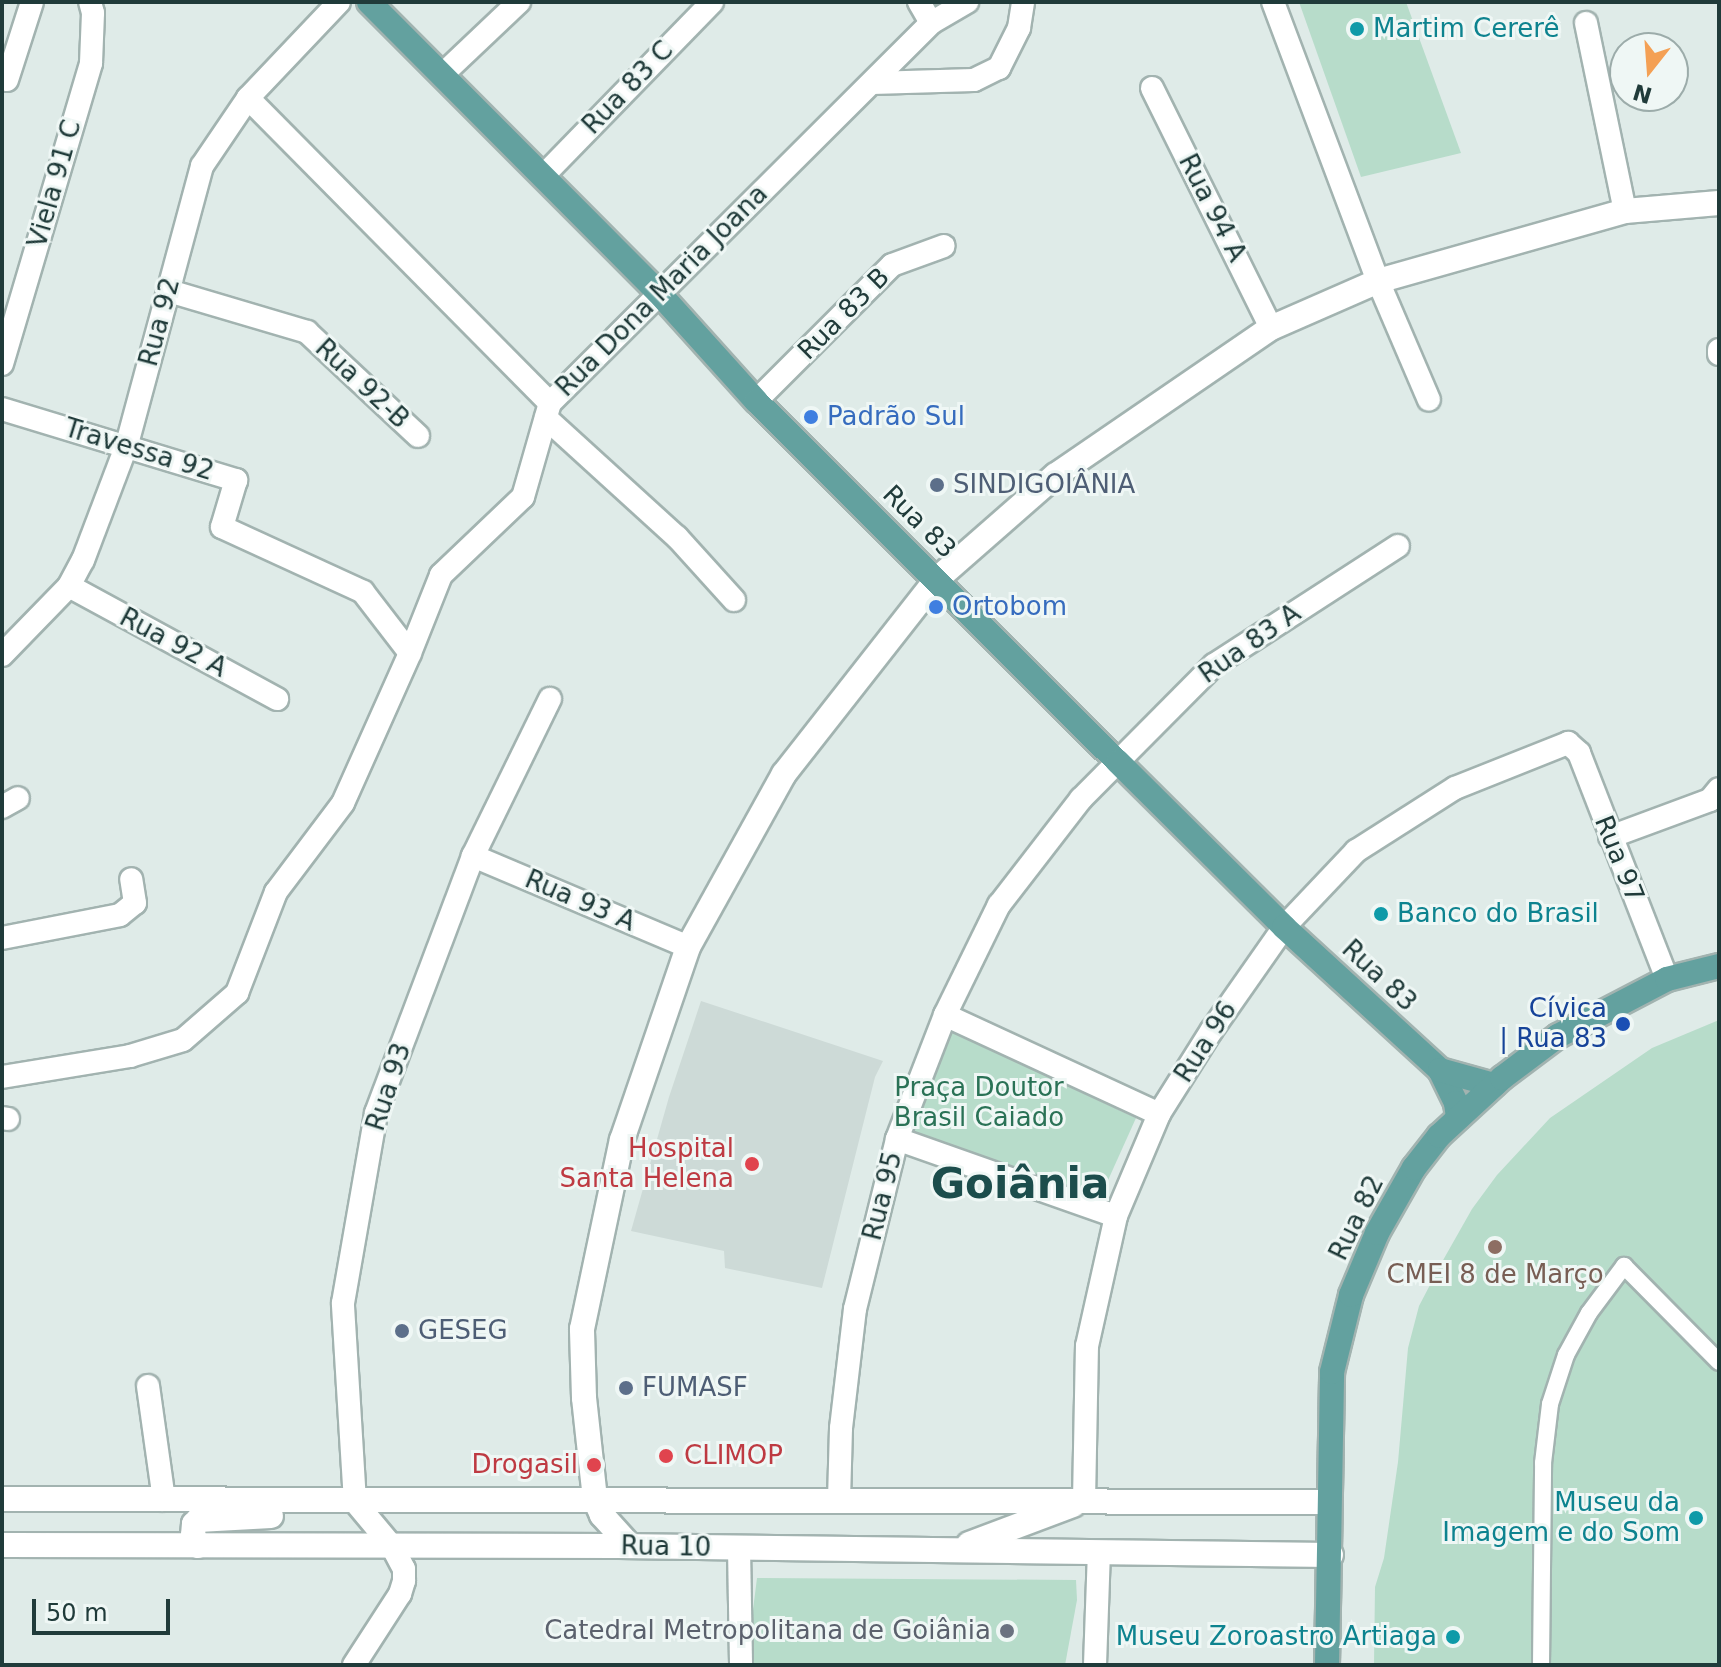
<!DOCTYPE html>
<meta charset="utf-8">
<style>
body{margin:0}
#map{position:relative;width:1721px;height:1667px;overflow:hidden;background:#dfebe8;font-family:"DejaVu Sans",sans-serif}
div>[style]{position:absolute}
.built>*{inset:0;background:#cddad7}
.green>*{inset:0;background:#b7dcca}
.roads{filter:drop-shadow(2px 0 #a2b3b0) drop-shadow(-2px 0 #a2b3b0) drop-shadow(0 2px #a2b3b0) drop-shadow(0 -2px #a2b3b0)}
.pedestrian>*{height:16px;margin:-8px;padding:0 8px;transform-origin:8px;border-radius:8px;background:#fff}
.minor>*{height:22px;margin:-11px;padding:0 11px;transform-origin:11px;border-radius:11px;background:#fff}
.secondary>*{height:24px;margin:-12px;padding:0 12px;transform-origin:12px;border-radius:12px;background:#fff}
.primary>*{height:24px;margin:-12px;padding:0 12px;transform-origin:12px;border-radius:12px;background:#63a19f}
.dots>*{width:22px;height:22px;translate:-50% -50%;box-sizing:border-box;border:4px solid #eff7f5;border-radius:50%}
span{translate:-50% -50%;white-space:nowrap;text-align:center;line-height:1.15;-webkit-text-stroke:6px #eff7f5;paint-order:stroke}
.culture-label{font-size:26px;color:#0d838f}
.left{translate:0 -50%;text-align:left}
.right{translate:-100% -50%;text-align:right}
.street-label{font-size:26px;color:#203b3a}
.shop-label{font-size:26px;color:#366cbe}
.service-label{font-size:26px;color:#4e5e75}
.transit-label{font-size:26px;color:#164399}
.park-label{font-size:26px;color:#2a7256}
.health-label{font-size:26px;color:#be3a42}
.education-label{font-size:26px;color:#785e54}
.worship-label{font-size:26px;color:#5b616d}
.town-label{font-size:42px;color:#1c4d4c;font-weight:700}
.frame{position:absolute;inset:0;border:4px solid #203b3a;pointer-events:none}
.north{position:absolute;left:1609px;top:32px;width:80px;height:80px;box-sizing:border-box;background:#eff7f5;border:2px solid #9cacaa;border-radius:50%;rotate:197deg;font-size:22px;font-weight:700;line-height:32px;text-align:center;color:#203b3a}
.north::after{content:'';display:block;margin:auto;width:28px;height:36px;background:#f4a054;clip-path:polygon(50% 0,100% 100%,50% 72%,0 100%)}
.scale{position:absolute;left:32px;top:1599px;width:138px;height:36px;box-sizing:border-box;border:4px solid #203b3a;border-top:0;padding-left:10px;font-size:24px;line-height:28px;white-space:nowrap;color:#203b3a;-webkit-text-stroke:6px #eff7f5;paint-order:stroke}
</style>
<div id="map">
<div class="built">
<i style="clip-path:polygon(701px 1001px,883px 1061px,875px 1077px,822px 1288px,725px 1268px,724px 1251px,631px 1231px,669px 1097px)"></i>
</div>
<div class="green">
<i style="clip-path:polygon(1299px 2px,1406px 2px,1461px 153px,1361px 177px)"></i>
<i style="clip-path:polygon(1719px 1020px,1719px 1665px,1374px 1665px,1375px 1587px,1384px 1558px,1398px 1462px,1408px 1348px,1419px 1306px,1442px 1262px,1472px 1209px,1497px 1175px,1550px 1118px,1652px 1048px)"></i>
<i style="clip-path:polygon(950px 1031px,1136px 1118px,1100px 1198px,909px 1135px)"></i>
<i style="clip-path:polygon(757px 1578px,1076px 1580px,1077px 1600px,1065px 1665px,746px 1665px)"></i>
</div>
<div class="roads">
<div class="pedestrian">
<i style="left:1541px;top:1665px;width:202px;rotate:-89.4deg"></i>
<i style="left:1543px;top:1463px;width:59px;rotate:-83.2deg"></i>
<i style="left:1550px;top:1404px;width:52px;rotate:-71.9deg"></i>
<i style="left:1566px;top:1355px;width:48px;rotate:-61.3deg"></i>
<i style="left:1589px;top:1313px;width:59px;rotate:-53.3deg"></i>
<i style="left:1624px;top:1266px;width:135px;rotate:45.3deg"></i>
</div>
<div class="minor">
<i style="left:919px;top:2px;width:24px;rotate:60deg"></i>
<i style="left:1273px;top:2px;width:298px;rotate:69.4deg"></i>
<i style="left:1378px;top:281px;width:129px;rotate:66.8deg"></i>
<i style="left:1586px;top:23px;width:192px;rotate:78.3deg"></i>
<i style="left:443px;top:74px;width:105px;rotate:-43.5deg"></i>
<i style="left:7px;top:80px;width:82px;rotate:-72.2deg"></i>
<i style="left:872px;top:83px;width:102px;rotate:-1.7deg"></i>
<i style="left:974px;top:80px;width:28px;rotate:-26deg"></i>
<i style="left:999px;top:68px;width:45px;rotate:-63.4deg"></i>
<i style="left:1019px;top:28px;width:26px;rotate:-81deg"></i>
<i style="left:1152px;top:88px;width:268px;rotate:63.6deg"></i>
<i style="left:248px;top:98px;width:429px;rotate:45.3deg"></i>
<i style="left:544px;top:175px;width:241px;rotate:-45.8deg"></i>
<i style="left:169px;top:291px;width:144px;rotate:16.5deg"></i>
<i style="left:307px;top:332px;width:152px;rotate:43.1deg"></i>
<i style="left:1719px;top:350px;width:4px;rotate:90deg"></i>
<i style="left:2px;top:364px;width:314px;rotate:-73.5deg"></i>
<i style="left:91px;top:63px;width:50px;rotate:-87.7deg"></i>
<i style="left:93px;top:13px;width:11px;rotate:-105deg"></i>
<i style="left:756px;top:401px;width:192px;rotate:-45deg"></i>
<i style="left:892px;top:265px;width:55px;rotate:-20.1deg"></i>
<i style="left:2px;top:409px;width:245px;rotate:16.9deg"></i>
<i style="left:236px;top:480px;width:49px;rotate:106.6deg"></i>
<i style="left:222px;top:527px;width:155px;rotate:24.7deg"></i>
<i style="left:363px;top:592px;width:77px;rotate:52.4deg"></i>
<i style="left:546px;top:418px;width:177px;rotate:42.3deg"></i>
<i style="left:677px;top:537px;width:85px;rotate:47.9deg"></i>
<i style="left:69px;top:586px;width:237px;rotate:28.5deg"></i>
<i style="left:2px;top:655px;width:96px;rotate:-45.8deg"></i>
<i style="left:69px;top:586px;width:30px;rotate:-62deg"></i>
<i style="left:83px;top:560px;width:124px;rotate:-69.2deg"></i>
<i style="left:127px;top:444px;width:288px;rotate:-74.9deg"></i>
<i style="left:202px;top:166px;width:82px;rotate:-55.9deg"></i>
<i style="left:248px;top:98px;width:132px;rotate:-46.5deg"></i>
<i style="left:2px;top:807px;width:18px;rotate:-29deg"></i>
<i style="left:1610px;top:837px;width:107px;rotate:-20.3deg"></i>
<i style="left:1710px;top:800px;width:14px;rotate:-51deg"></i>
<i style="left:473px;top:856px;width:233px;rotate:22.9deg"></i>
<i style="left:2px;top:938px;width:120px;rotate:-11deg"></i>
<i style="left:120px;top:915px;width:19px;rotate:-39deg"></i>
<i style="left:135px;top:903px;width:24px;rotate:-99deg"></i>
<i style="left:945px;top:1015px;width:236px;rotate:24.8deg"></i>
<i style="left:2px;top:1077px;width:130px;rotate:-9.3deg"></i>
<i style="left:130px;top:1056px;width:55px;rotate:-16.8deg"></i>
<i style="left:183px;top:1040px;width:72px;rotate:-41deg"></i>
<i style="left:237px;top:993px;width:108px;rotate:-68.9deg"></i>
<i style="left:276px;top:892px;width:111px;rotate:-53deg"></i>
<i style="left:343px;top:803px;width:164px;rotate:-65.9deg"></i>
<i style="left:410px;top:653px;width:84px;rotate:-68.3deg"></i>
<i style="left:441px;top:575px;width:113px;rotate:-43.6deg"></i>
<i style="left:523px;top:497px;width:98px;rotate:-74deg"></i>
<i style="left:550px;top:403px;width:538px;rotate:-44.92deg"></i>
<i style="left:931px;top:23px;width:42px;rotate:-30.3deg"></i>
<i style="left:2px;top:1118px;width:6px;rotate:9deg"></i>
<i style="left:897px;top:1139px;width:232px;rotate:19.4deg"></i>
<i style="left:148px;top:1386px;width:115px;rotate:82deg"></i>
<i style="left:839px;top:1500px;width:72px;rotate:-88.4deg"></i>
<i style="left:841px;top:1428px;width:120px;rotate:-83.3deg"></i>
<i style="left:855px;top:1309px;width:175px;rotate:-76.1deg"></i>
<i style="left:897px;top:1139px;width:133px;rotate:-68.8deg"></i>
<i style="left:945px;top:1015px;width:123px;rotate:-63.9deg"></i>
<i style="left:999px;top:905px;width:134px;rotate:-52.3deg"></i>
<i style="left:1081px;top:799px;width:189px;rotate:-45.2deg"></i>
<i style="left:1214px;top:665px;width:219px;rotate:-32.9deg"></i>
<i style="left:1084px;top:1501px;width:155px;rotate:-88.9deg"></i>
<i style="left:1087px;top:1346px;width:133px;rotate:-77.4deg"></i>
<i style="left:1116px;top:1216px;width:111px;rotate:-67.1deg"></i>
<i style="left:1159px;top:1114px;width:99px;rotate:-57.8deg"></i>
<i style="left:1212px;top:1030px;width:126px;rotate:-55deg"></i>
<i style="left:1284px;top:927px;width:105px;rotate:-46.5deg"></i>
<i style="left:1356px;top:851px;width:117px;rotate:-32.5deg"></i>
<i style="left:1455px;top:788px;width:122px;rotate:-21.7deg"></i>
<i style="left:1568px;top:743px;width:15px;rotate:42deg"></i>
<i style="left:1579px;top:753px;width:243px;rotate:68.7deg"></i>
<i style="left:739px;top:1548px;width:117px;rotate:89deg"></i>
<i style="left:354px;top:1665px;width:85px;rotate:-57.1deg"></i>
<i style="left:400px;top:1594px;width:14px;rotate:-73deg"></i>
<i style="left:404px;top:1581px;width:12px;rotate:-90deg"></i>
<i style="left:404px;top:1569px;width:27px;rotate:-118deg"></i>
<i style="left:391px;top:1545px;width:56px;rotate:-129.9deg"></i>
<i style="left:355px;top:1502px;width:199px;rotate:-93.5deg"></i>
<i style="left:343px;top:1303px;width:193px;rotate:-80.1deg"></i>
<i style="left:376px;top:1113px;width:275px;rotate:-69.3deg"></i>
<i style="left:473px;top:856px;width:175px;rotate:-63.9deg"></i>
<i style="left:1095px;top:1665px;width:113px;rotate:-88deg"></i>
</div>
<div class="secondary">
<i style="left:2px;top:1499px;width:1327px;rotate:0.13deg"></i>
<i style="left:969px;top:1544px;width:111px;rotate:-20.6deg"></i>
<i style="left:2px;top:1545px;width:617px;rotate:0.09deg"></i>
<i style="left:619px;top:1546px;width:712px;rotate:0.72deg"></i>
<i style="left:198px;top:1546px;width:12px;rotate:-114deg"></i>
<i style="left:193px;top:1535px;width:11px;rotate:-85deg"></i>
<i style="left:194px;top:1524px;width:6px;rotate:-45deg"></i>
<i style="left:198px;top:1520px;width:73px;rotate:-3.1deg"></i>
<i style="left:630px;top:1546px;width:42px;rotate:-132.1deg"></i>
<i style="left:602px;top:1515px;width:17px;rotate:-114deg"></i>
<i style="left:595px;top:1499px;width:102px;rotate:-96.2deg"></i>
<i style="left:584px;top:1398px;width:69px;rotate:-91.7deg"></i>
<i style="left:582px;top:1329px;width:193px;rotate:-78.1deg"></i>
<i style="left:622px;top:1140px;width:204px;rotate:-71.1deg"></i>
<i style="left:688px;top:947px;width:198px;rotate:-61deg"></i>
<i style="left:784px;top:774px;width:248px;rotate:-51.9deg"></i>
<i style="left:937px;top:579px;width:158px;rotate:-41.2deg"></i>
<i style="left:1056px;top:475px;width:260px;rotate:-34.4deg"></i>
<i style="left:1271px;top:328px;width:117px;rotate:-23.7deg"></i>
<i style="left:1378px;top:281px;width:257px;rotate:-15.8deg"></i>
<i style="left:1625px;top:211px;width:94px;rotate:-4.9deg"></i>
</div>
<div class="primary">
<i style="left:369px;top:2px;width:409px;rotate:45.1deg"></i>
<i style="left:658px;top:292px;width:147px;rotate:48deg"></i>
<i style="left:756px;top:401px;width:511px;rotate:44.92deg"></i>
<i style="left:1118px;top:762px;width:234px;rotate:44.8deg"></i>
<i style="left:1284px;top:927px;width:212px;rotate:42.5deg"></i>
<i style="left:1440px;top:1070px;width:37px;rotate:64deg"></i>
<i style="left:1456px;top:1103px;width:15px;rotate:82deg"></i>
<i style="left:1440px;top:1070px;width:56px;rotate:15.5deg"></i>
<i style="left:1327px;top:1665px;width:293px;rotate:-89deg"></i>
<i style="left:1332px;top:1372px;width:79px;rotate:-76.1deg"></i>
<i style="left:1351px;top:1295px;width:67px;rotate:-67.2deg"></i>
<i style="left:1377px;top:1233px;width:75px;rotate:-60.4deg"></i>
<i style="left:1414px;top:1168px;width:41px;rotate:-52deg"></i>
<i style="left:1439px;top:1136px;width:86px;rotate:-42.6deg"></i>
<i style="left:1502px;top:1078px;width:70px;rotate:-36.9deg"></i>
<i style="left:1558px;top:1036px;width:123px;rotate:-27.6deg"></i>
<i style="left:1667px;top:979px;width:54px;rotate:-14deg"></i>
</div>
</div>
<div class="dots">
<i style="left:1357px;top:29px;background:#0f9aa8"></i>
<i style="left:811px;top:417px;background:#3f7fe0"></i>
<i style="left:937px;top:485px;background:#5c6f8a"></i>
<i style="left:936px;top:607px;background:#3f7fe0"></i>
<i style="left:1381px;top:914px;background:#0f9aa8"></i>
<i style="left:1623px;top:1024px;background:#1a4fb4"></i>
<i style="left:752px;top:1164px;background:#e0444e"></i>
<i style="left:1495px;top:1247px;background:#8d6e63"></i>
<i style="left:402px;top:1331px;background:#5c6f8a"></i>
<i style="left:626px;top:1388px;background:#5c6f8a"></i>
<i style="left:666px;top:1456px;background:#e0444e"></i>
<i style="left:594px;top:1465px;background:#e0444e"></i>
<i style="left:1696px;top:1518px;background:#0f9aa8"></i>
<i style="left:1007px;top:1631px;background:#6b7280"></i>
<i style="left:1453px;top:1637px;background:#0f9aa8"></i>
</div>
<div class="culture-label">
<span class="left" style="left:1373px;top:29px">Martim Cererê</span>
<span class="left" style="left:1397px;top:914px">Banco do Brasil</span>
<span class="right" style="left:1680px;top:1518px">Museu da<br>Imagem e do Som</span>
<span class="right" style="left:1437px;top:1637px">Museu Zoroastro Artiaga</span>
</div>
<div class="street-label">
<span style="left:628px;top:88px;rotate:-46deg">Rua 83 C</span>
<span style="left:55px;top:184px;rotate:-74deg">Viela 91 C</span>
<span style="left:1212px;top:208px;rotate:63deg">Rua 94 A</span>
<span style="left:662px;top:291px;rotate:-45deg">Rua Dona Maria Joana</span>
<span style="left:844px;top:314px;rotate:-45deg">Rua 83 B</span>
<span style="left:160px;top:322px;rotate:-75deg">Rua 92</span>
<span style="left:362px;top:384px;rotate:43deg">Rua 92-B</span>
<span style="left:139px;top:450px;rotate:17deg">Travessa 92</span>
<span style="left:919px;top:522px;rotate:45deg">Rua 83</span>
<span style="left:173px;top:643px;rotate:28deg">Rua 92 A</span>
<span style="left:1250px;top:644px;rotate:-35deg">Rua 83 A</span>
<span style="left:1619px;top:859px;rotate:68deg">Rua 97</span>
<span style="left:580px;top:901px;rotate:23deg">Rua 93 A</span>
<span style="left:1379px;top:976px;rotate:43deg">Rua 83</span>
<span style="left:1206px;top:1042px;rotate:-57deg">Rua 96</span>
<span style="left:389px;top:1087px;rotate:-72deg">Rua 93</span>
<span style="left:883px;top:1196px;rotate:-76deg">Rua 95</span>
<span style="left:1357px;top:1218px;rotate:-64deg">Rua 82</span>
<span style="left:666px;top:1547px;rotate:1deg">Rua 10</span>
</div>
<div class="shop-label">
<span class="left" style="left:827px;top:417px">Padrão Sul</span>
<span class="left" style="left:952px;top:607px">Ortobom</span>
</div>
<div class="service-label">
<span class="left" style="left:953px;top:485px">SINDIGOIÂNIA</span>
<span class="left" style="left:418px;top:1331px">GESEG</span>
<span class="left" style="left:642px;top:1388px">FUMASF</span>
</div>
<div class="transit-label">
<span class="right" style="left:1607px;top:1024px">Cívica<br>| Rua 83</span>
</div>
<div class="park-label">
<span style="left:979px;top:1103px">Praça Doutor<br>Brasil Caiado</span>
</div>
<div class="health-label">
<span class="right" style="left:734px;top:1164px">Hospital<br>Santa Helena</span>
<span class="left" style="left:684px;top:1456px">CLIMOP</span>
<span class="right" style="left:578px;top:1465px">Drogasil</span>
</div>
<div class="education-label">
<span style="left:1495px;top:1275px">CMEI 8 de Março</span>
</div>
<div class="worship-label">
<span class="right" style="left:991px;top:1631px">Catedral Metropolitana de Goiânia</span>
</div>
<div class="town-label">
<span style="left:1020px;top:1184px">Goiânia</span>
</div>
<div class="frame"></div>
<div class="north">N</div>
<div class="scale">50 m</div>
</div>
